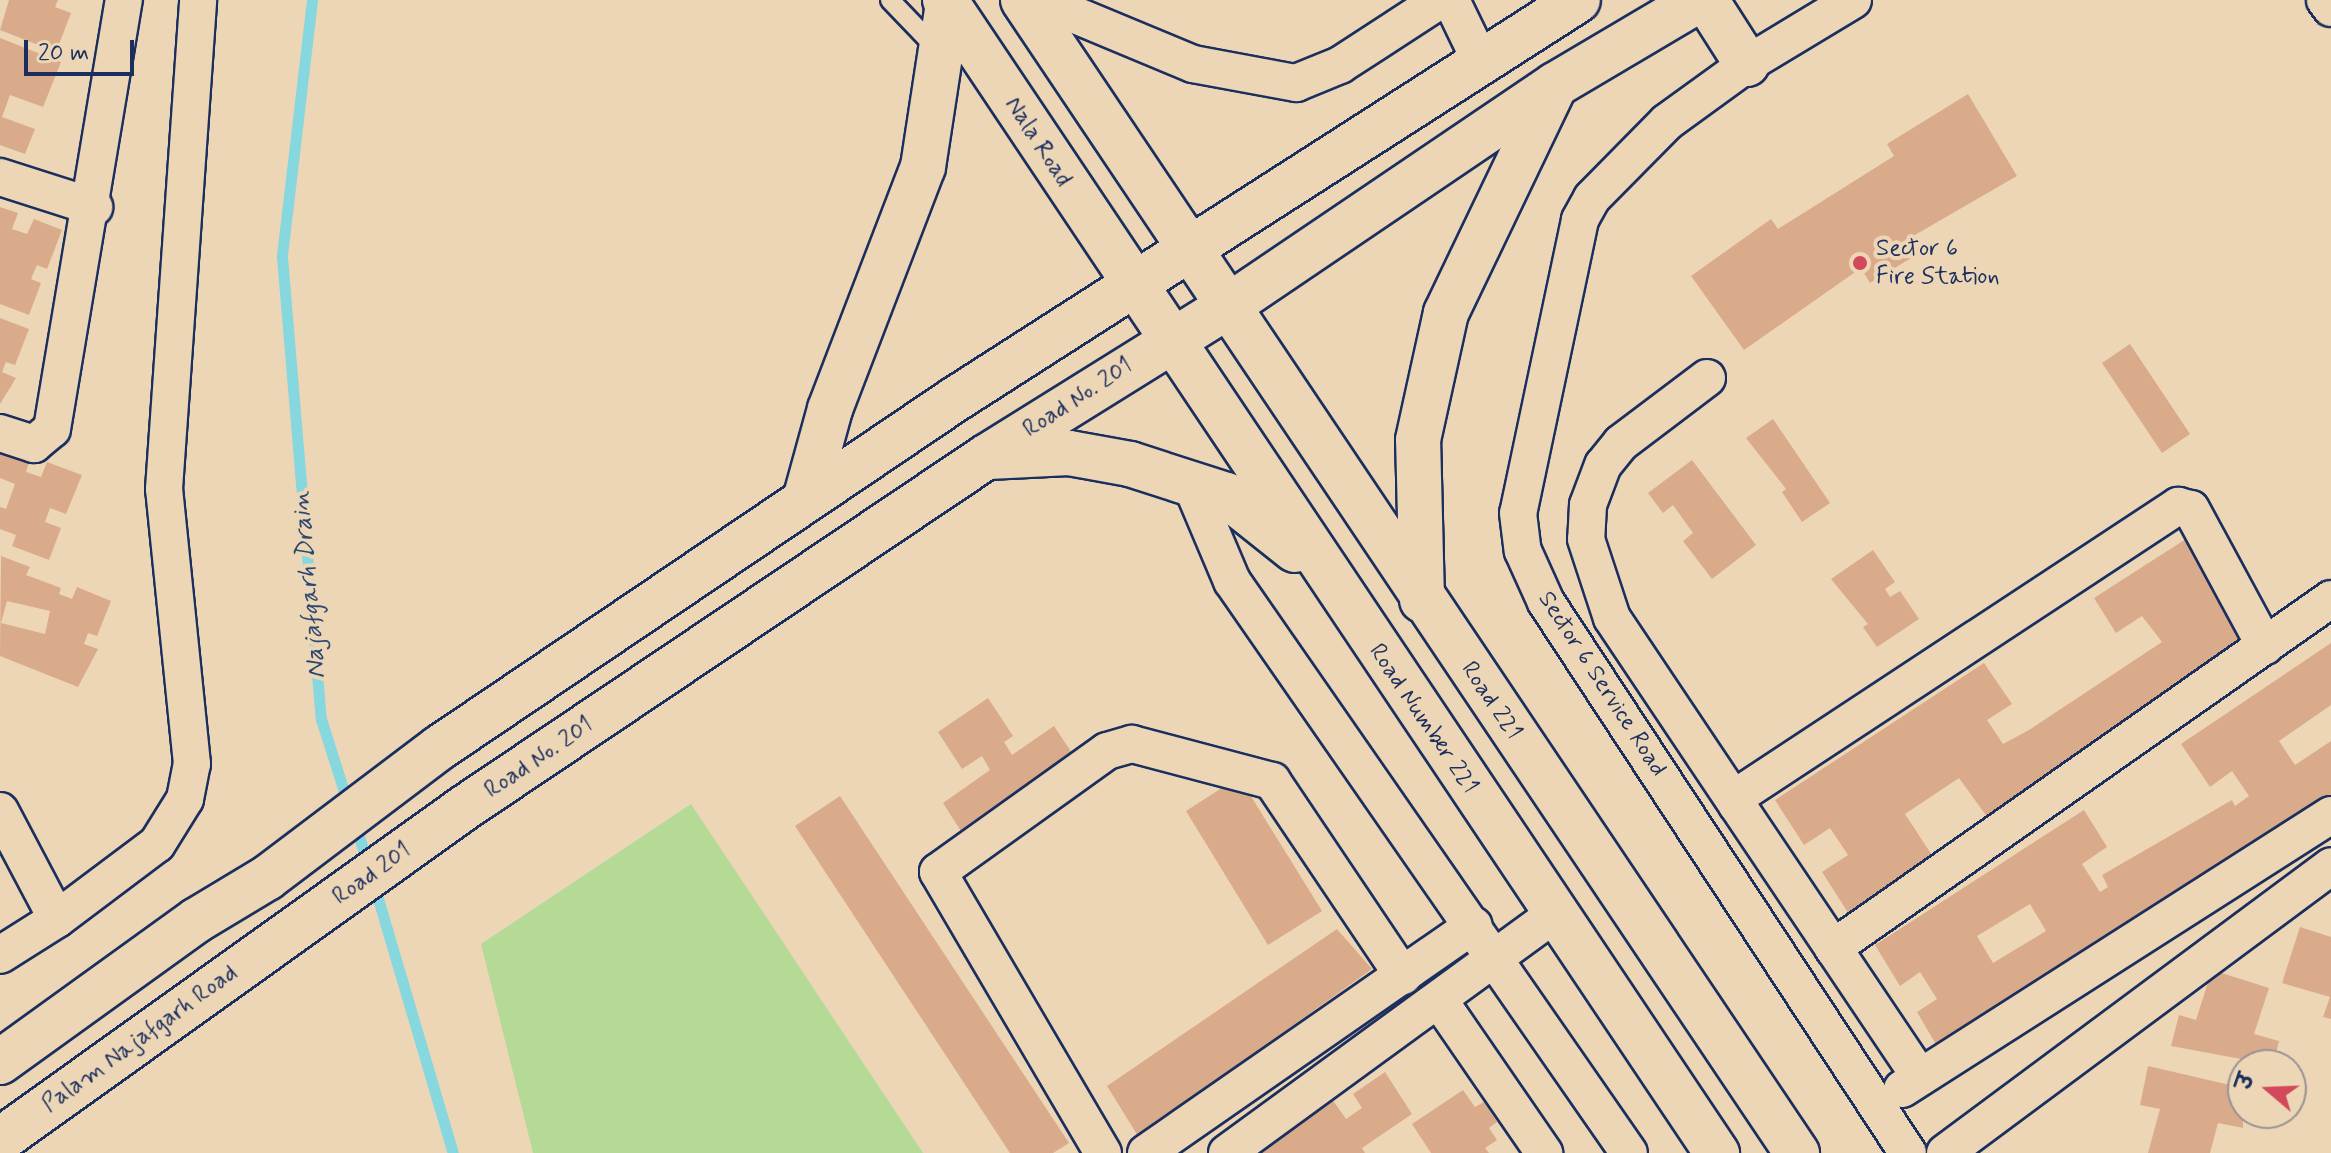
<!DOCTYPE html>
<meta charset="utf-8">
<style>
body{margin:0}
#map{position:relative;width:2331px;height:1153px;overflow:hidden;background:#edd6b6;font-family:Mynerve,"Playpen Sans Deva",sans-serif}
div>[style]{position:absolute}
.green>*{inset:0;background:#b4da95}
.stream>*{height:11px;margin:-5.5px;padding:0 5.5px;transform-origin:5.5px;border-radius:5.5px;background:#86d7de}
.building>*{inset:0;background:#d9ab8b}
.roads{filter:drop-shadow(2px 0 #1b2f5e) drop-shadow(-2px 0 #1b2f5e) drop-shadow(0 2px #1b2f5e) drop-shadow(0 -2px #1b2f5e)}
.lane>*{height:18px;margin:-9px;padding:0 9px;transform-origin:9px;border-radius:9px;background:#edd6b6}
.street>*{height:36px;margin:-18px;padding:0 18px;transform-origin:18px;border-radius:18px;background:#edd6b6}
.secondary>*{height:44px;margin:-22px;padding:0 22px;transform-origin:22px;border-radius:22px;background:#edd6b6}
.dots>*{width:22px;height:22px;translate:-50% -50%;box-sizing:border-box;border:4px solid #edd6b6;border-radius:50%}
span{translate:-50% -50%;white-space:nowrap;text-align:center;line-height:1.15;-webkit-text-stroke:8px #edd6b6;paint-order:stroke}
.street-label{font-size:24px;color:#1b2f5e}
.poi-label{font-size:24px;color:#1b2f5e}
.left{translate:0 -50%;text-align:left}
.water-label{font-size:26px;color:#2b4871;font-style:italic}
.north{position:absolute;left:2227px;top:1049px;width:80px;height:80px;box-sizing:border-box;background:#edd6b6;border:2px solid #999393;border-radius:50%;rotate:289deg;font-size:22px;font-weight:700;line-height:32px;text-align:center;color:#1b2f5e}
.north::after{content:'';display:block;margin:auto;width:28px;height:36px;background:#d1495b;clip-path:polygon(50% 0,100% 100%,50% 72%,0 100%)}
.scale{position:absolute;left:24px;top:40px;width:110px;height:36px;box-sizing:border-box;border:4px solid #1b2f5e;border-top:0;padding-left:10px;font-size:24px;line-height:28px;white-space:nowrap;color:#1b2f5e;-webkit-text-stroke:6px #edd6b6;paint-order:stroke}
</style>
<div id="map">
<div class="green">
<i style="clip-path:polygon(691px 804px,923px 1153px,533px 1153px,481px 944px)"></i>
</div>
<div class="stream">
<i style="left:312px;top:0;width:259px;rotate:96.7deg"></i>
<i style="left:282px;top:257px;width:464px;rotate:85.2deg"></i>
<i style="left:321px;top:719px;width:89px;rotate:72.4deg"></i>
<i style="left:355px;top:824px;width:43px;rotate:72.4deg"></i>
<i style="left:374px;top:885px;width:279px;rotate:73.6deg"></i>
</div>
<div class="building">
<i style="clip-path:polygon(9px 0,58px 0,55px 7px,71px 13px,56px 52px,0 30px)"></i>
<i style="clip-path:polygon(0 38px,61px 62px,43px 107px,10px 95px,2px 117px,35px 129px,25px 154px,0 145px)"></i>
<i style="clip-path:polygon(1968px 94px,2017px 176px,1901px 243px,1911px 258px,1870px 283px,1861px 268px,1744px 350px,1691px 276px,1771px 219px,1778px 229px,1894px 156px,1887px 144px)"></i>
<i style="clip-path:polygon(0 207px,18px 213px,12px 229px,27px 234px,34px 219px,62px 230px,47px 269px,37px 265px,31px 279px,41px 283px,29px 315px,0 304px)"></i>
<i style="clip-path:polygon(0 318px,29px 329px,15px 365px,6px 362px,2px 372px,16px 378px,0 404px)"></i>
<i style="clip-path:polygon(2130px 344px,2190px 434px,2162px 453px,2102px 363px)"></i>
<i style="clip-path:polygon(1773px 419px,1830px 503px,1802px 522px,1782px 492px,1786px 489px,1746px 438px)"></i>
<i style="clip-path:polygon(0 444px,31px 456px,26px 472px,41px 477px,47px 462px,82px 475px,66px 514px,50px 508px,45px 522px,61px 528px,49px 560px,12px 546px,16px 535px,0 529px,0 507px,6px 509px,15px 484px,0 478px)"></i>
<i style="clip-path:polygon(1692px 460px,1756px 545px,1712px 579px,1683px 541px,1693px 533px,1673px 505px,1663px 513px,1648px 493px)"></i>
<i style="clip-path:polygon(2189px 537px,2251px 644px,1993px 825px,1959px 778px,1905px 814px,1939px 866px,1854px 922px,1822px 872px,1848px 855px,1830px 828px,1804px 845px,1775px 800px,1984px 663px,2012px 704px,1987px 720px,2003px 744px,2029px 730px,2162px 642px,2142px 616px,2116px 633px,2094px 598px)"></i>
<i style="clip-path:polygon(1873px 550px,1895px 582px,1885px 589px,1890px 597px,1900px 591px,1919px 619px,1877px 647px,1863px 627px,1868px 624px,1831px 579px)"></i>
<i style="clip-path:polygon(evenodd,1px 556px,30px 567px,26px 575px,61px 588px,59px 594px,72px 599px,77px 587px,111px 601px,97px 636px,88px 633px,84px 644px,98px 649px,78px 687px,0 656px,1px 556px,7px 601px,50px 611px,45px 634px,1px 623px,7px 601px)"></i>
<i style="clip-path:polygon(evenodd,2331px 643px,2331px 705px,2279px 741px,2295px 765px,2331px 741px,2331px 802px,1937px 1046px,1917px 1012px,1937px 999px,1920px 972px,1900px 986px,1875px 945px,2084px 810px,2107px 847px,2082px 864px,2100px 892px,2108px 887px,2102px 875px,2232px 800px,2235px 806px,2249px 796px,2232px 771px,2210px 787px,2181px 744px,2331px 643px,2030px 904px,2046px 931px,1993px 963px,1977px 936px,2030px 904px)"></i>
<i style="clip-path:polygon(988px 698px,1013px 736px,1004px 742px,1012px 755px,1054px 726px,1076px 759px,964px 836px,943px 803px,990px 770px,982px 756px,962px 769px,938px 732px)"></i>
<i style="clip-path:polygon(1239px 777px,1322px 911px,1268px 945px,1186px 811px)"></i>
<i style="clip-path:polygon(840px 796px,1069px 1143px,1053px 1153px,1010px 1153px,795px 826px)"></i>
<i style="clip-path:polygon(2300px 927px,2331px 937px,2331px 1019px,2323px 1017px,2330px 997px,2282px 983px)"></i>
<i style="clip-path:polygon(1337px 929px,1372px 969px,1138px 1136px,1107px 1086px)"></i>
<i style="clip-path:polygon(2212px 970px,2269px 988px,2254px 1034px,2279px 1041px,2273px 1065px,2171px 1046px,2179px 1015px,2196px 1020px)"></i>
<i style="clip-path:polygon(2148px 1066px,2243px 1088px,2243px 1128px,2218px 1123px,2210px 1153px,2148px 1153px,2160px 1109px,2140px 1105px)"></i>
<i style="clip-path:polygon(1385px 1072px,1412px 1114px,1362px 1148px,1365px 1153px,1250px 1153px,1332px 1099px,1346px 1119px,1362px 1108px,1353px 1094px)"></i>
<i style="clip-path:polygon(1463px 1090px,1475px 1107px,1484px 1102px,1497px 1122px,1489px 1128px,1497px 1140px,1485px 1148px,1489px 1153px,1431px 1153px,1412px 1124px)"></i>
</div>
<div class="roads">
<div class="lane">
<i style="left:890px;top:0;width:69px;rotate:46.2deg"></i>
</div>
<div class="street">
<i style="left:1039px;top:0;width:167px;rotate:22.6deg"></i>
<i style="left:1193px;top:64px;width:105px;rotate:10.5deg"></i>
<i style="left:1296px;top:83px;width:48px;rotate:-22.2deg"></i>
<i style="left:1340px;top:65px;width:119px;rotate:-33deg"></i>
<i style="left:1451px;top:0;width:69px;rotate:64.2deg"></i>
<i style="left:1853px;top:0;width:124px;rotate:148.9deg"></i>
<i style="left:1747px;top:64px;width:99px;rotate:144.1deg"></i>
<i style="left:1667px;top:122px;width:107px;rotate:134.6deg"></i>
<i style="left:1592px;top:198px;width:25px;rotate:119deg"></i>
<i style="left:1580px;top:220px;width:299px;rotate:101.9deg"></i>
<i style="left:1518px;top:513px;width:38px;rotate:83deg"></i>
<i style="left:1523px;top:551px;width:56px;rotate:65.7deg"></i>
<i style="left:1546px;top:602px;width:659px;rotate:56.7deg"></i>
<i style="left:2325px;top:0;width:10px;rotate:53deg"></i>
<i style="left:0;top:177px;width:99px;rotate:17.7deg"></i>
<i style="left:1707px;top:378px;width:108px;rotate:142.9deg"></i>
<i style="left:1621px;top:443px;width:28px;rotate:129deg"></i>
<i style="left:1603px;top:465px;width:43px;rotate:110.6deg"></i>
<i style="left:1588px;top:505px;width:34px;rotate:93deg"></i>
<i style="left:1586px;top:539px;width:83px;rotate:71.8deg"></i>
<i style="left:1612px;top:618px;width:225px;rotate:56.2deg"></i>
<i style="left:0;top:433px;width:36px;rotate:18deg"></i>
<i style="left:34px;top:444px;width:23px;rotate:-40deg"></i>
<i style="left:52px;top:429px;width:435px;rotate:-80.5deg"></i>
<i style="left:1191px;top:484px;width:105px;rotate:67.1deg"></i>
<i style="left:1232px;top:581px;width:696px;rotate:55.24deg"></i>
<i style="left:0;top:811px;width:122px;rotate:62.2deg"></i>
<i style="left:57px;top:919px;width:67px;rotate:147.7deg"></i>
<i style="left:57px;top:919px;width:125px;rotate:-36.9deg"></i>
<i style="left:157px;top:844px;width:53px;rotate:-58.1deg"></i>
<i style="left:185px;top:799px;width:36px;rotate:-79deg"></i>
<i style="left:192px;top:764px;width:276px;rotate:-95.8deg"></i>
<i style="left:164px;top:489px;width:490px;rotate:-86deg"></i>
<i style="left:1833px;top:948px;width:608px;rotate:-35.02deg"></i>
<i style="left:1439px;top:1000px;width:186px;rotate:55.5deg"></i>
<i style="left:1920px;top:1077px;width:328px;rotate:-123.9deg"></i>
<i style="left:1737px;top:805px;width:10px;rotate:-79deg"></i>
<i style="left:1739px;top:795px;width:526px;rotate:-33.36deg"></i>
<i style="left:2178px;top:506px;width:13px;rotate:13deg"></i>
<i style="left:2191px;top:509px;width:156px;rotate:61.6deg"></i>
<i style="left:1902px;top:1089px;width:509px;rotate:-32.57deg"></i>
<i style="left:1103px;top:1153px;width:326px;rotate:-120.4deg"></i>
<i style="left:938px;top:872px;width:208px;rotate:-35.6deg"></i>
<i style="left:1107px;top:751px;width:26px;rotate:-16deg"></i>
<i style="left:1132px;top:744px;width:145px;rotate:14.8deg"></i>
<i style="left:1272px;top:781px;width:235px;rotate:56.1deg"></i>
<i style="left:1146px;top:1153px;width:399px;rotate:-34.8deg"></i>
<i style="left:1227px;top:1153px;width:406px;rotate:-36.1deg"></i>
<i style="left:1945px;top:1153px;width:481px;rotate:-36.6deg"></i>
</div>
<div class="secondary">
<i style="left:945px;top:0;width:1388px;rotate:56.2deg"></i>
<i style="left:1023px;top:0;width:1389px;rotate:56.13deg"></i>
<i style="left:1706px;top:0;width:76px;rotate:57.4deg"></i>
<i style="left:989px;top:457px;width:80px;rotate:-2.9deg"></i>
<i style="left:1069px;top:453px;width:62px;rotate:10.2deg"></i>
<i style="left:1130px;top:464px;width:101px;rotate:17.9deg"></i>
<i style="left:1226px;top:495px;width:88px;rotate:38.6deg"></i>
<i style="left:805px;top:500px;width:94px;rotate:-74.6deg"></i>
<i style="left:830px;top:409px;width:259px;rotate:-69deg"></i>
<i style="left:923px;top:167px;width:165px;rotate:-81.3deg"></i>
<i style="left:1422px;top:600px;width:160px;rotate:-91.4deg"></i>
<i style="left:1418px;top:440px;width:130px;rotate:-77.6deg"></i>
<i style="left:1446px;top:313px;width:250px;rotate:-64.4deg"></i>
<i style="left:0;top:1062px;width:243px;rotate:-35.8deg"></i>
<i style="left:197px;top:920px;width:82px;rotate:-31deg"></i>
<i style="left:267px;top:878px;width:216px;rotate:-37.1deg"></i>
<i style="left:439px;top:748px;width:622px;rotate:-34.05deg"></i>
<i style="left:954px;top:400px;width:741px;rotate:-32.66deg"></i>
<i style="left:0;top:1140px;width:571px;rotate:-35.58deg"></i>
<i style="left:464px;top:808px;width:629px;rotate:-33.92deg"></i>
<i style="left:986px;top:457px;width:284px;rotate:-31.9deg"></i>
<i style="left:1227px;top:307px;width:396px;rotate:-34.1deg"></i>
<i style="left:1555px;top:85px;width:167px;rotate:-30.6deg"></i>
</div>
</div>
<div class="dots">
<i style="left:1860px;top:263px;background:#d1495b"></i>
</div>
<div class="street-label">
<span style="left:1038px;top:142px;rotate:57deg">Nala Road</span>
<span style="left:1078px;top:398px;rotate:-33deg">Road No. 201</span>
<span style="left:1602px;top:684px;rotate:57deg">Sector 6 Service Road</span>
<span style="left:1491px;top:701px;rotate:56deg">Road 221</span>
<span style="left:1423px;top:719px;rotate:56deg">Road Number 221</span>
<span style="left:539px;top:758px;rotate:-34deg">Road No. 201</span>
<span style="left:372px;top:874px;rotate:-35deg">Road 201</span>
<span style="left:140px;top:1039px;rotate:-36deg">Palam Najafgarh Road</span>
</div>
<div class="poi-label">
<span class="left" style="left:1876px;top:263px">Sector 6<br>Fire Station</span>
</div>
<div class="water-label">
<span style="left:310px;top:585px;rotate:-95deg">Najafgarh Drain</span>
</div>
<div class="north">उ</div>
<div class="scale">20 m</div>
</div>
